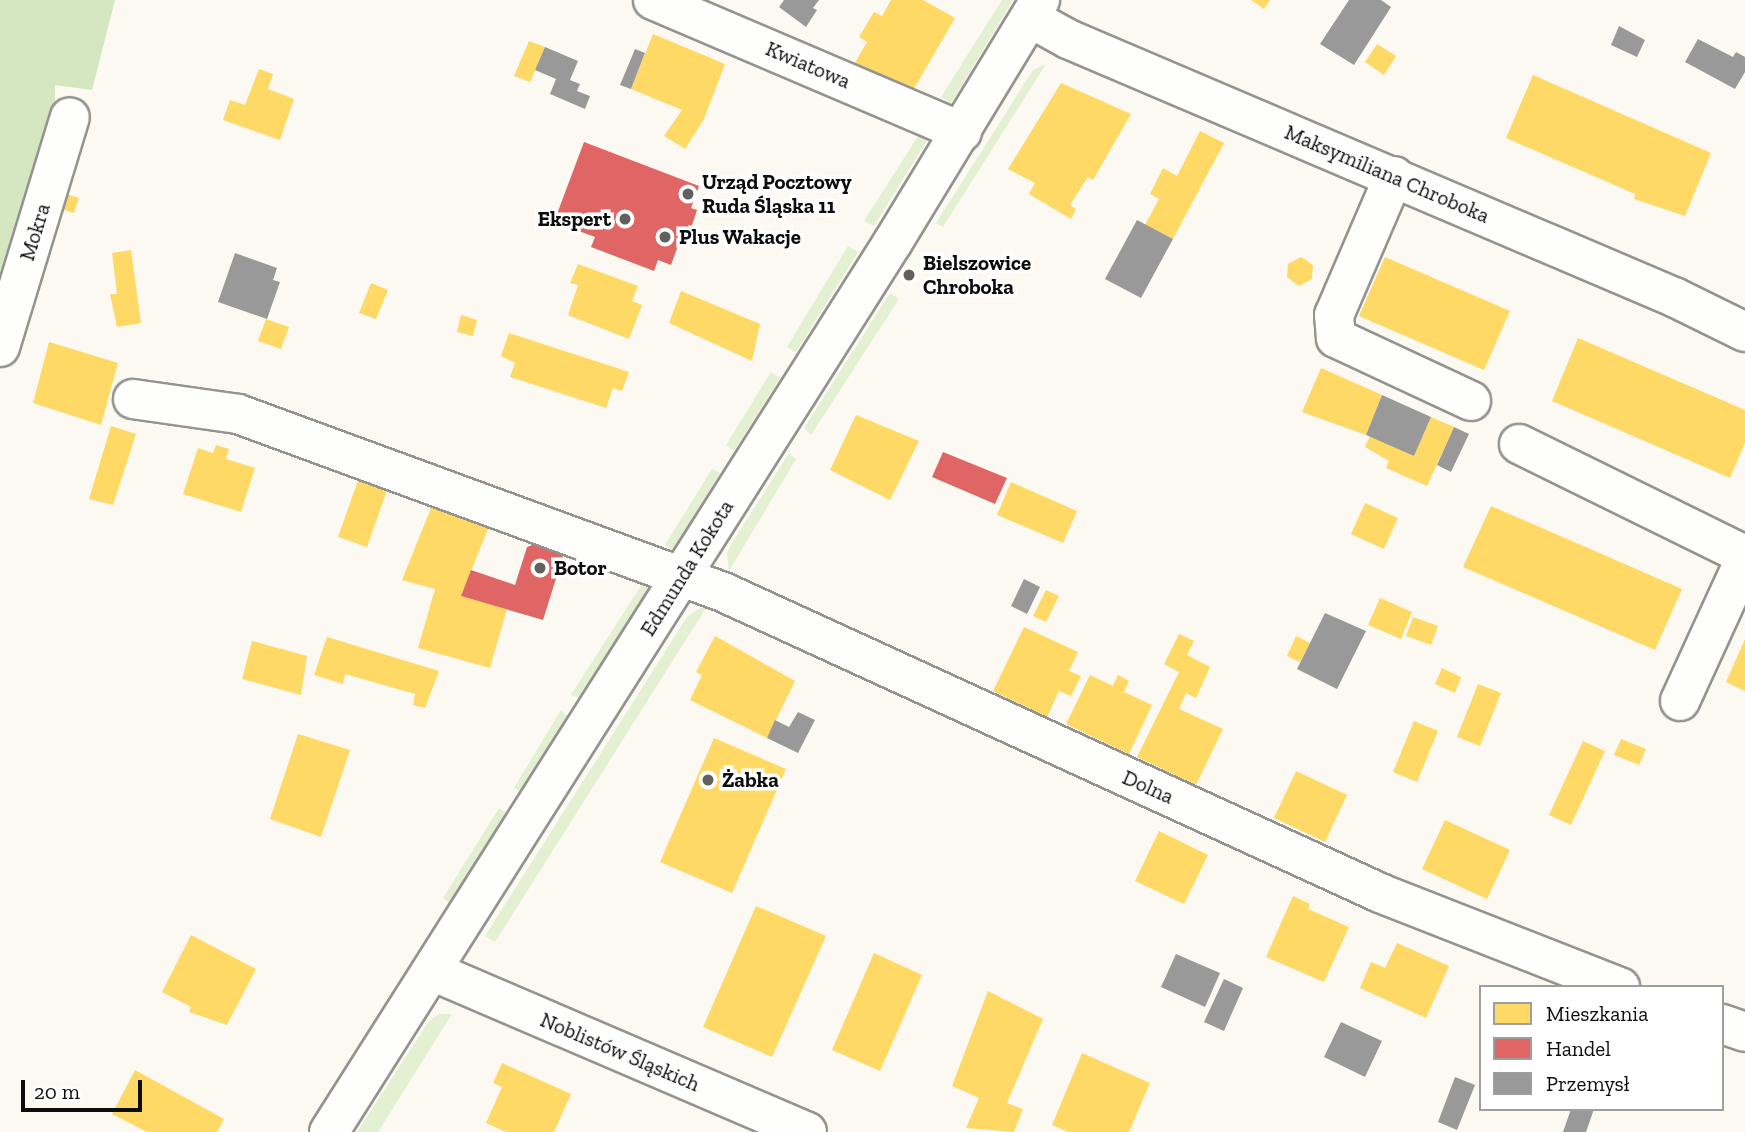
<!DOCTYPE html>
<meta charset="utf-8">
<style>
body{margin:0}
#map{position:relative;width:1745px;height:1132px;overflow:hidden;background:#fbf9f1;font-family:"Zilla Slab",serif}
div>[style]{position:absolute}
.green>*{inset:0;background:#e4f0d2}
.forest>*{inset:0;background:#d5e7c0}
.homes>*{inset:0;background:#ffd966}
.shops>*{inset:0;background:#e06666}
.industry>*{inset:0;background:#999}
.roads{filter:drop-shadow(2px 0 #949390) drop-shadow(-2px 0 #949390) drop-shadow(0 2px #949390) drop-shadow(0 -2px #949390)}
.minor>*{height:38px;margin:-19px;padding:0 19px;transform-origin:19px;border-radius:19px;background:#fefefd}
.dots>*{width:19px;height:19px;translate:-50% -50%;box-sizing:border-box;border:4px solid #fff;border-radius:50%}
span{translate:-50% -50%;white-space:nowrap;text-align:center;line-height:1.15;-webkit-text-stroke:7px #fff;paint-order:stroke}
.street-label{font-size:21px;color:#0d0d0d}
.poi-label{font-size:21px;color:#0d0d0d;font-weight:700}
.left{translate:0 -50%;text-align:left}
.right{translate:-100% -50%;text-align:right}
.legend{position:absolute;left:1479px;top:985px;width:245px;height:126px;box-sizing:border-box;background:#fff;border:2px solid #9e9e9e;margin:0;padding:9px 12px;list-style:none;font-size:21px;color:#0d0d0d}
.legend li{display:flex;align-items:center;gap:14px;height:35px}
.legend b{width:35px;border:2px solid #9e9e9e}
.scale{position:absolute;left:21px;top:1080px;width:121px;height:32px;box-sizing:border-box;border:4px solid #0d0d0d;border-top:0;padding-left:9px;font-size:21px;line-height:24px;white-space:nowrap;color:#0d0d0d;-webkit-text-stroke:5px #fff;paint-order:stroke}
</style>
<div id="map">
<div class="green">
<i style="clip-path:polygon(1002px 0,1013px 0,951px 103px,941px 97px)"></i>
<i style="clip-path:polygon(1046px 64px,943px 227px,936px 223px,1033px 70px)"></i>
<i style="clip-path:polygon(922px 130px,931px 134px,874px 226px,864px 221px)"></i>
<i style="clip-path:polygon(848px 246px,858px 252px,796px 352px,787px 347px)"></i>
<i style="clip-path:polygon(890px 293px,899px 299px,811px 435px,804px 428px)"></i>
<i style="clip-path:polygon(771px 372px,780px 378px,734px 451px,726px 445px)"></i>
<i style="clip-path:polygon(789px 453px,796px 459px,729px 571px,727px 553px,732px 543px)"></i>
<i style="clip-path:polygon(712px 469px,720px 473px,673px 551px,665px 545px)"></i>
<i style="clip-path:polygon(642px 584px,650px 588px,580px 698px,571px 695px)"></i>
<i style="clip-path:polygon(700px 608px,706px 608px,495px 942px,485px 936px,687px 617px)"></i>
<i style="clip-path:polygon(561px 710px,568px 717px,521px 792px,514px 788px)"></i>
<i style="clip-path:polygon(499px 808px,507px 814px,450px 903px,443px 898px)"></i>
<i style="clip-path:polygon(439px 1014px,452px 1014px,378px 1132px,357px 1132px,429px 1021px)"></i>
</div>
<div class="forest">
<i style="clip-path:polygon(0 0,115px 0,92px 90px,55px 85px,55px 105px,0 291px)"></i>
</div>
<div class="homes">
<i style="clip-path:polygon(891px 0,923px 0,955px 18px,912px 92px,852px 68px,867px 42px,859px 37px,874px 12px,882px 16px)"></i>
<i style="clip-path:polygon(1251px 0,1270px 0,1264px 9px)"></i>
<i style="clip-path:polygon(653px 34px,725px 64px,704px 119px,685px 149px,664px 136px,682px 110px,631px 89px)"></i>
<i style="clip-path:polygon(529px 41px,545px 47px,530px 82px,514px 76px)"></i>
<i style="clip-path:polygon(1377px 44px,1396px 56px,1384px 75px,1365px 62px)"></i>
<i style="clip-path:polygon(259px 69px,273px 74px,268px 89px,294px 99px,280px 140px,223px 120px,230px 100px,245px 105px)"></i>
<i style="clip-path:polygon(1533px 75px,1711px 153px,1685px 216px,1634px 199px,1635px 194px,1506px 138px)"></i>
<i style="clip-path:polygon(1061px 83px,1131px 114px,1093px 180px,1088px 177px,1070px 205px,1076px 209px,1071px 219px,1029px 194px,1035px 183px,1008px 169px)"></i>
<i style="clip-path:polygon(1200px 131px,1224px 143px,1173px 239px,1145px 225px,1159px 199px,1150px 194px,1163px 168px,1177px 176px)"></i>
<i style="clip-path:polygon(66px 194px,79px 198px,74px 213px,61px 209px)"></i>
<i style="clip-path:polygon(131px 250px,141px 323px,117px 327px,110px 294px,117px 294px,112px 253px)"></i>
<i style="clip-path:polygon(1301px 257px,1313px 265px,1312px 279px,1299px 286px,1287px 277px,1288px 264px)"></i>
<i style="clip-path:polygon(1385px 257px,1510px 311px,1484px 370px,1359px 316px)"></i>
<i style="clip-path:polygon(578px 264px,638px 286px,632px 301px,642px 305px,629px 339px,568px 315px,578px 285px,570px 283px)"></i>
<i style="clip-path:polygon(371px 283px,388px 290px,376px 319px,359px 313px)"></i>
<i style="clip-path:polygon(681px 291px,760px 324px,752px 361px,669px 323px)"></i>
<i style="clip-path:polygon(461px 315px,477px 320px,473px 336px,457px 332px)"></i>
<i style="clip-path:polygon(266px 319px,289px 327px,281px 349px,258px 341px)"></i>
<i style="clip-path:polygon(509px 333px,629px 372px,622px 391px,613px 388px,606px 408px,510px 377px,515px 363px,501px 356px)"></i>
<i style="clip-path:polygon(1578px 338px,1745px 410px,1745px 443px,1730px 478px,1552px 401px)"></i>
<i style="clip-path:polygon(49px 342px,118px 363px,101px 425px,33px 403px)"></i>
<i style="clip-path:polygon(1321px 368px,1382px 395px,1366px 435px,1302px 412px)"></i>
<i style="clip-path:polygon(856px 415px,919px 441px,890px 500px,830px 470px)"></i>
<i style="clip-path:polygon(1431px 417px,1454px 427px,1427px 486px,1386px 468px,1389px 461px,1365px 447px,1370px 436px,1414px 456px)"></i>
<i style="clip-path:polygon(111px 426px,136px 434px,113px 505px,89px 499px)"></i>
<i style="clip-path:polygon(216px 445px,229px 449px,226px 459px,255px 468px,241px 512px,183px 494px,198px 448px,213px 453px)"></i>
<i style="clip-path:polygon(360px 475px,389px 485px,367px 547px,338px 537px)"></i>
<i style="clip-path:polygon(1011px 482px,1077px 511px,1063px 543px,997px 515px)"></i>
<i style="clip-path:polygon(433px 503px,490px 524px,461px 596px,507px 609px,490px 668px,418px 648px,435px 589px,402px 580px)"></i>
<i style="clip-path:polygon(1365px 503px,1398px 518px,1384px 549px,1351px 534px)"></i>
<i style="clip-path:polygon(1491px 506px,1682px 589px,1655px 650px,1463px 567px)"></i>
<i style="clip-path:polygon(1046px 590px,1059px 596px,1046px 622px,1033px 616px)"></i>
<i style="clip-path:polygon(1380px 598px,1412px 612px,1401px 639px,1368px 625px)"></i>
<i style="clip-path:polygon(1413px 617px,1438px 626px,1431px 645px,1406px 636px)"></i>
<i style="clip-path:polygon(1024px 627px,1078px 652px,1069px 671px,1081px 676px,1071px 696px,1059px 691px,1047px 717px,993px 691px)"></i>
<i style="clip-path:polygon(1179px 634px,1194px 641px,1187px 655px,1210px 667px,1196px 698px,1186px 693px,1179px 709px,1223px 729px,1196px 785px,1137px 757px,1179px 672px,1164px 664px)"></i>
<i style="clip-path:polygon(715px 636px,795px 681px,767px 738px,690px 700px,702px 675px,696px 672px)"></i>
<i style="clip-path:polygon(1296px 636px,1310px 643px,1300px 662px,1287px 656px)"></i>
<i style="clip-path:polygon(327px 637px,439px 671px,425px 708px,413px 705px,415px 694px,345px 674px,343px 684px,314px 675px)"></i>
<i style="clip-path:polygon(1745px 639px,1745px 691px,1726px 682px)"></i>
<i style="clip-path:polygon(252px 641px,307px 656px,301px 695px,242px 679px)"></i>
<i style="clip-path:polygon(1442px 668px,1461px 677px,1455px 693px,1435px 684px)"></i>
<i style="clip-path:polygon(1090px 675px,1113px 686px,1118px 675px,1129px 681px,1124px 692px,1152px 705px,1129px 754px,1066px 724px)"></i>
<i style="clip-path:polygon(1478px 684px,1501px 693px,1480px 746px,1457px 737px)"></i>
<i style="clip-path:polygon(1414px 721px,1438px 731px,1417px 782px,1393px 772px)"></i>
<i style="clip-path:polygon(298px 734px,350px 750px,321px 837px,270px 819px)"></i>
<i style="clip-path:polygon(714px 738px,786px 769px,732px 893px,660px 862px)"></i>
<i style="clip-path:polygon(1621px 739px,1646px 749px,1639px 765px,1614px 755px)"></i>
<i style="clip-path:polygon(1583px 741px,1605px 751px,1571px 825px,1549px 815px)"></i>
<i style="clip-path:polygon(1296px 771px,1347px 795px,1325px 842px,1274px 818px)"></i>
<i style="clip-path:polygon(1445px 820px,1510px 850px,1487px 899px,1422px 869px)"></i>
<i style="clip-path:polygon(1159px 831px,1208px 855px,1184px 904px,1135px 881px)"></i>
<i style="clip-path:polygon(1293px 896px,1310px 904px,1308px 909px,1349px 927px,1324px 982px,1266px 957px)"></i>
<i style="clip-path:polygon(756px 906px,826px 936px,772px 1057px,703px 1027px)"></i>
<i style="clip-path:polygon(191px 935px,256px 969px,227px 1025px,189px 1012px,191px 1007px,162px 992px)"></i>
<i style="clip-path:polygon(1397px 943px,1449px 966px,1426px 1018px,1360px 988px,1371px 962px,1385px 968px)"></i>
<i style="clip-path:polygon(874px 953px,922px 975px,880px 1071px,832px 1050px)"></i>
<i style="clip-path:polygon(988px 991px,1043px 1019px,1007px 1103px,1023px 1109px,1014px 1132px,966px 1128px,979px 1098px,952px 1086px)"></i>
<i style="clip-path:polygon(1082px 1053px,1150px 1083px,1129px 1132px,1068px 1132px,1052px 1125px)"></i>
<i style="clip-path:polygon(502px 1063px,571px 1094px,554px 1132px,506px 1132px,486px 1123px,502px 1087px,493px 1083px)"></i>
<i style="clip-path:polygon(135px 1070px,224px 1119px,217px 1132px,147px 1132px,112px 1114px)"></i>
</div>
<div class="shops">
<i style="clip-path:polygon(584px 142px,699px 186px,691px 208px,697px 210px,690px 231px,684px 229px,671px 265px,658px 260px,654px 271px,591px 247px,595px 237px,554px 222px)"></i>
<i style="clip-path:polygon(943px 452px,1007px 478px,995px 504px,932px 477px)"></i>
<i style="clip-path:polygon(540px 542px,565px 550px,543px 620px,461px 596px,471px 570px,515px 585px,527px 547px)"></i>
</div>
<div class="industry">
<i style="clip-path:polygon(784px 0,819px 0,813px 8px,817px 10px,806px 27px,779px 7px)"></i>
<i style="clip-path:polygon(1349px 0,1381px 0,1391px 7px,1354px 65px,1320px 44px)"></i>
<i style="clip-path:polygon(1619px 26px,1645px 40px,1637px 57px,1611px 45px)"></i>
<i style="clip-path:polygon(1698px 39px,1733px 57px,1736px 52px,1745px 57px,1745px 72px,1735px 89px,1685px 62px)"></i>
<i style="clip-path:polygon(545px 47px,578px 61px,570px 80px,580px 84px,577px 91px,590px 96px,585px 109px,550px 94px,556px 79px,535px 70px)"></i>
<i style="clip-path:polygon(635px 49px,645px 53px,631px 89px,620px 85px)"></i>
<i style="clip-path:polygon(1137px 220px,1173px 239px,1141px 298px,1105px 279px)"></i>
<i style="clip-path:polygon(235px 253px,277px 268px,273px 280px,280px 282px,267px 319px,218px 302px)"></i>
<i style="clip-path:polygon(1382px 395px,1431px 417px,1414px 456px,1366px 435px)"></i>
<i style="clip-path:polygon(1454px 427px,1469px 434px,1451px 472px,1437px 465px)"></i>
<i style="clip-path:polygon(1024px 579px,1040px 587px,1027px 614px,1011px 606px)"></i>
<i style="clip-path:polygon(1325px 613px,1366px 631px,1337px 689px,1297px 669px)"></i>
<i style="clip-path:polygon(798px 712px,815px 720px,798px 753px,767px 738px,775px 720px,789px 727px)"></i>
<i style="clip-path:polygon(1176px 954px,1220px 973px,1205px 1007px,1161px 987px)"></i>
<i style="clip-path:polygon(1224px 979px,1243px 988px,1224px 1031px,1204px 1022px)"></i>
<i style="clip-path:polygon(1341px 1022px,1382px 1041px,1365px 1077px,1324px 1057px)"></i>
<i style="clip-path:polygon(1455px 1077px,1475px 1085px,1457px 1130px,1438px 1122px)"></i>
<i style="clip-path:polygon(1571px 1109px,1594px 1109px,1586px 1132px,1563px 1132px)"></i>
</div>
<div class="roads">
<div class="minor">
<i style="left:653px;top:0;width:336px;rotate:23.1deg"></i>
<i style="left:1030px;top:18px;width:43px;rotate:28.9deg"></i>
<i style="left:1068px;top:39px;width:661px;rotate:23.07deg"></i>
<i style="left:1676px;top:298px;width:77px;rotate:26.2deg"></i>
<i style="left:1394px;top:176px;width:151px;rotate:113.3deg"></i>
<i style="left:1334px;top:315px;width:23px;rotate:85deg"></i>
<i style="left:1336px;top:338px;width:149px;rotate:25deg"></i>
<i style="left:0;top:347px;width:240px;rotate:-73.1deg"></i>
<i style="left:133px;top:399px;width:106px;rotate:8.1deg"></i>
<i style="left:238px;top:414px;width:517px;rotate:20.15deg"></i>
<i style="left:723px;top:592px;width:723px;rotate:24.61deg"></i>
<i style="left:1380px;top:893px;width:258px;rotate:21.4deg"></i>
<i style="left:1519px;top:444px;width:252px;rotate:26.2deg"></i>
<i style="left:1680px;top:701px;width:156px;rotate:-65.4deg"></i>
<i style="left:432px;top:971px;width:408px;rotate:23.2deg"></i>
<i style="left:1722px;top:1024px;width:24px;rotate:19deg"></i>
<i style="left:329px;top:1132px;width:1054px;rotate:-57.64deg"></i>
<i style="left:893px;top:242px;width:283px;rotate:-58.7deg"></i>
</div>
</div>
<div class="dots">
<i style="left:688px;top:194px;background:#60605d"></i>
<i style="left:625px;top:219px;background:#60605d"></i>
<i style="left:665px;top:237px;background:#60605d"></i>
<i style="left:909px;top:275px;background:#60605d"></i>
<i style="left:540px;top:568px;background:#60605d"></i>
<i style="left:708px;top:780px;background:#60605d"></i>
</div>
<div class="street-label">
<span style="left:808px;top:65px;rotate:23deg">Kwiatowa</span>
<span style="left:1387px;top:174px;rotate:23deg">Maksymiliana Chroboka</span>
<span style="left:35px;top:232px;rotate:-73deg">Mokra</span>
<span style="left:687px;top:568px;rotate:-58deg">Edmunda Kokota</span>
<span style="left:1148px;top:787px;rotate:24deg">Dolna</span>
<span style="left:620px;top:1052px;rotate:23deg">Noblistów Śląskich</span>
</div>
<div class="poi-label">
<span class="left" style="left:702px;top:194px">Urząd Pocztowy<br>Ruda Śląska 11</span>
<span class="right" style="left:611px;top:219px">Ekspert</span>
<span class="left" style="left:679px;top:237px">Plus Wakacje</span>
<span class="left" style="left:923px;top:275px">Bielszowice<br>Chroboka</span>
<span class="left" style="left:554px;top:568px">Botor</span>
<span class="left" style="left:722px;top:780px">Żabka</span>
</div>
<ul class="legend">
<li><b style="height:19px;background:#ffd966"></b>Mieszkania</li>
<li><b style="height:19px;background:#e06666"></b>Handel</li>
<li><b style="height:19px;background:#999"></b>Przemysł</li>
</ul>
<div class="scale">20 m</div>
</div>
